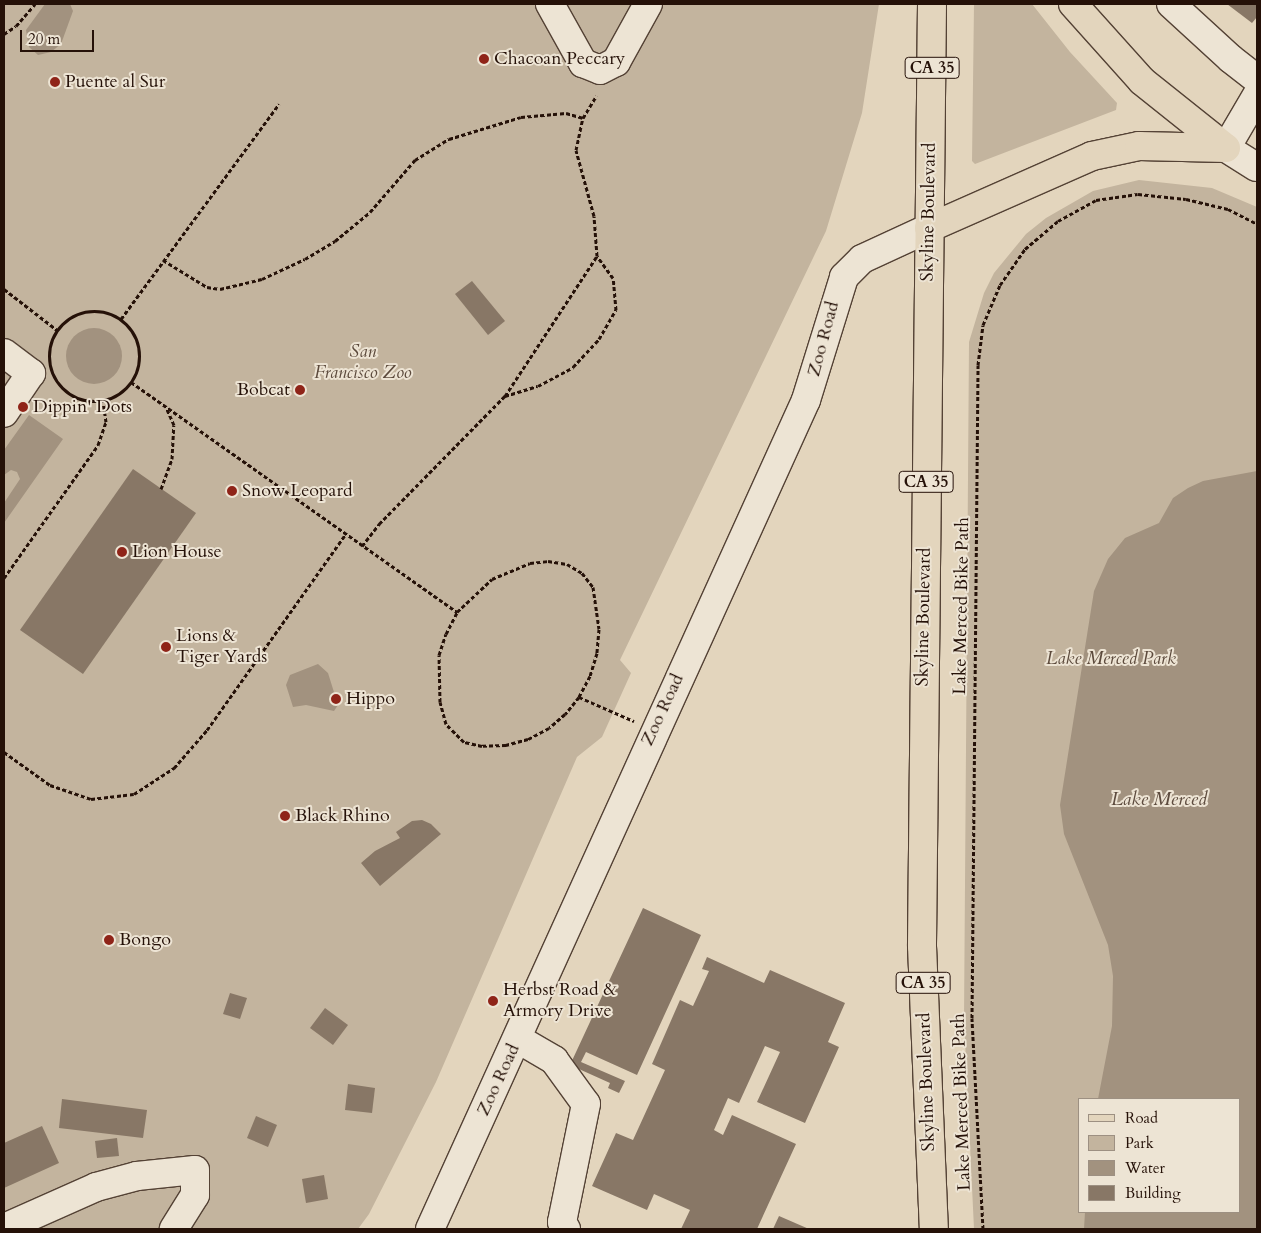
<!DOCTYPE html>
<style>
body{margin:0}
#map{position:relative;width:1261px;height:1233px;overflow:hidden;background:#e3d5bd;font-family:Cardo,serif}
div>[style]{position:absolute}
.green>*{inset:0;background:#c3b49e}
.water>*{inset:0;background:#a2927f}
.round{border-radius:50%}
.building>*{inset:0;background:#876}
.path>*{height:3px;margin-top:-1.5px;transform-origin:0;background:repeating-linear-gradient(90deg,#251108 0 4px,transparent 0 6.5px)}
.path>.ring{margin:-1.5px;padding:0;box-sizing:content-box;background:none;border:3px solid #251108;border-radius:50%}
.roads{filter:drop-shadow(1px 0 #544235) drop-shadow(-1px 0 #544235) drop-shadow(0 1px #544235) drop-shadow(0 -1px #544235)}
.minor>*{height:28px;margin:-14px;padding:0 14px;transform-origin:14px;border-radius:14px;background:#ede4d4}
.major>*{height:28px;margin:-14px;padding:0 14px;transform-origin:14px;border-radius:14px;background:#e3d5bd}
.dots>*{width:14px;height:14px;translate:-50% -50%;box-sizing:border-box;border:2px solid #ede4d4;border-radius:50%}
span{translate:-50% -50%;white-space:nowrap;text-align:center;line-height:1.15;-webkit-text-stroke:4px #ede4d4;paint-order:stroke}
.shield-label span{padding:1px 4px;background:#ede4d4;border:1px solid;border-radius:4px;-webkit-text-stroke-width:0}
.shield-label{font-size:16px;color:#251108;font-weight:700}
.poi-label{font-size:18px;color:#251108}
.left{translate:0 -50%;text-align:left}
.right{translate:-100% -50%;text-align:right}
.street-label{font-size:18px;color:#251108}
.park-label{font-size:18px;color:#5c4a3c;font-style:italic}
.water-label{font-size:19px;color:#5d4b3e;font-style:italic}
.frame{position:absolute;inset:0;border:5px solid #251108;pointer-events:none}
.legend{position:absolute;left:1078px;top:1098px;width:162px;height:115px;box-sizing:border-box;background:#ede4d4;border:1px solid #9d9082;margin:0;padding:6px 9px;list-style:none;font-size:15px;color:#251108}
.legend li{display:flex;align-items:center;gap:10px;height:25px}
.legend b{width:25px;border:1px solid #9d9082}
.scale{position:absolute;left:20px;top:30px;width:74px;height:22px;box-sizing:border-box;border:2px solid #251108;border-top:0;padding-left:6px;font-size:15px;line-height:18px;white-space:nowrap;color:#251108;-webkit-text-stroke:4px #ede4d4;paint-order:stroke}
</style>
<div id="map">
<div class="green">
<i style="clip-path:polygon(4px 4px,879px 4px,862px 113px,826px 231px,620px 660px,631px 673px,602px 737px,577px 757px,436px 1082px,369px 1214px,358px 1229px,4px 1229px)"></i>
<i style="clip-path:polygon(974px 4px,1032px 4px,1070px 52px,1117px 103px,1116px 110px,975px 164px,972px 161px)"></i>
<i style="clip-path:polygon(evenodd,1139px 180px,1212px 188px,1257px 207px,1257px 1229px,974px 1229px,964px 1019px,969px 342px,984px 293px,994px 273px,1026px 234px,1046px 218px,1093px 191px,1139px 180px,1080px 1099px,1240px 1099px,1240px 1212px,1080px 1212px,1080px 1099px)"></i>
</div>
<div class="water">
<i style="clip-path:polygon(45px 4px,70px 4px,73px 11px,61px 44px,51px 52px,38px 55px,29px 47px,26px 30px)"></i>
<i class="round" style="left:66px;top:328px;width:56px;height:56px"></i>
<i style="clip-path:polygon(29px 415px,63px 439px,4px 523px,4px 503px,20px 479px,17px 472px,11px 470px,4px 475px,4px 450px)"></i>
<i style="clip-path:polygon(1257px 471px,1257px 1229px,1084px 1229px,1085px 1212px,1240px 1212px,1240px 1099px,1098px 1099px,1112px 1026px,1113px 976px,1108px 945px,1064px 834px,1060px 805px,1094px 591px,1108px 559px,1125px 538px,1159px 523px,1173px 498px,1188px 488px,1203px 481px)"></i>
<i style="clip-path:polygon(318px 664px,328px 673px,338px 705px,334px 711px,306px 705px,293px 707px,286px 685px,290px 675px)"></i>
</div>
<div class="building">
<i style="clip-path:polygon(1227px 4px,1257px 4px,1257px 17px,1252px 23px)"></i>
<i style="clip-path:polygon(472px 281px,505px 321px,488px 335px,455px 294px)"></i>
<i style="clip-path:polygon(133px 469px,196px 513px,83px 674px,20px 630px)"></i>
<i style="clip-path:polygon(422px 820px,431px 824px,441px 834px,380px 886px,361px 863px,375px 851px,400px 838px,396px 832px,412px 821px)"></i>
<i style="clip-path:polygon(643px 908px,701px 935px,637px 1075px,586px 1052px,581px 1062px,625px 1081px,619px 1093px,608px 1088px,610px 1083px,570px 1065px)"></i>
<i style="clip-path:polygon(707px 957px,764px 983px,770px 970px,845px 1003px,828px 1042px,839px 1047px,805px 1123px,757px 1102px,780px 1052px,765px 1046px,739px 1103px,728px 1098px,714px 1130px,723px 1135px,732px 1115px,796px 1144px,757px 1229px,681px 1229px,690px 1210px,654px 1194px,647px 1210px,592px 1186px,616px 1133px,633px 1140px,665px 1070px,652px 1064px,680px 1000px,693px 1006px,709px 971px,702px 969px)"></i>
<i style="clip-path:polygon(230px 993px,247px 998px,240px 1019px,223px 1014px)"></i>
<i style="clip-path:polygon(325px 1008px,348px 1025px,333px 1045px,310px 1028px)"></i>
<i style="clip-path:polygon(348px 1084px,375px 1088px,372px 1113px,345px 1110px)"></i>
<i style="clip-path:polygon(62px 1099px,147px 1110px,143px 1138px,59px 1128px)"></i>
<i style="clip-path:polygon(256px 1116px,277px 1125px,268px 1147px,247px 1138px)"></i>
<i style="clip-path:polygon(42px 1126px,59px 1163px,4px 1188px,4px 1143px)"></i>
<i style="clip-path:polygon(117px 1138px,119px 1156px,97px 1158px,95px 1141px)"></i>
<i style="clip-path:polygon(324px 1175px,328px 1199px,306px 1203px,302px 1179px)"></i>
<i style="clip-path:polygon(779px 1216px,809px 1229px,773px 1229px)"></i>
</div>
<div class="path">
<i style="left:4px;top:34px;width:14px;rotate:-34deg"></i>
<i style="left:16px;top:26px;width:29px;rotate:-49deg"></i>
<i style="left:163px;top:260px;width:52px;rotate:31.5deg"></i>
<i style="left:207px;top:287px;width:13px;rotate:9deg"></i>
<i style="left:220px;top:289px;width:43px;rotate:-13.4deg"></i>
<i style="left:262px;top:279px;width:47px;rotate:-24.9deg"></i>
<i style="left:305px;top:259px;width:35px;rotate:-31deg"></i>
<i style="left:335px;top:241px;width:45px;rotate:-39.6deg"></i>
<i style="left:370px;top:212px;width:69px;rotate:-49.1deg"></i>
<i style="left:415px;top:160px;width:40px;rotate:-32deg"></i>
<i style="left:449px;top:139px;width:75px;rotate:-17deg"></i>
<i style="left:521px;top:117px;width:45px;rotate:-5.1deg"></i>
<i style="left:566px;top:113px;width:18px;rotate:16deg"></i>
<i style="left:4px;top:289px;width:67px;rotate:37.7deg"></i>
<i class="ring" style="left:49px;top:311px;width:87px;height:87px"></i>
<i style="left:121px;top:319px;width:267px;rotate:-53.7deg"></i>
<i style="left:131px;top:382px;width:399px;rotate:35.2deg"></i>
<i style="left:505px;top:396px;width:34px;rotate:-17deg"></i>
<i style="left:538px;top:386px;width:40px;rotate:-28deg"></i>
<i style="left:573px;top:367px;width:38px;rotate:-47deg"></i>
<i style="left:599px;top:339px;width:34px;rotate:-60deg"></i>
<i style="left:616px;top:310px;width:32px;rotate:-95deg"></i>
<i style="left:613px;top:278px;width:27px;rotate:-126deg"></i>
<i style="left:161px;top:489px;width:32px;rotate:-70deg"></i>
<i style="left:172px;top:459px;width:34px;rotate:-87deg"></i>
<i style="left:174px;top:425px;width:20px;rotate:-114deg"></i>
<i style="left:362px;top:546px;width:28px;rotate:-52deg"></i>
<i style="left:379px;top:524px;width:180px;rotate:-45.5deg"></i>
<i style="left:505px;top:396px;width:168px;rotate:-56.7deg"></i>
<i style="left:597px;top:256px;width:40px;rotate:-94.3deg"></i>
<i style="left:594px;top:216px;width:68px;rotate:-105.3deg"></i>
<i style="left:576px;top:150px;width:33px;rotate:-78deg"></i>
<i style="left:583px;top:118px;width:26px;rotate:-59deg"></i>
<i style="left:548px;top:561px;width:19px;rotate:9deg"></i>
<i style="left:567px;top:564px;width:17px;rotate:31deg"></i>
<i style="left:582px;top:573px;width:18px;rotate:52deg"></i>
<i style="left:593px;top:587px;width:42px;rotate:81.9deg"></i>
<i style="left:599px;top:629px;width:24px;rotate:95deg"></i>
<i style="left:597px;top:653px;width:24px;rotate:107deg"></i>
<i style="left:590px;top:676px;width:24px;rotate:118deg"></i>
<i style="left:579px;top:697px;width:22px;rotate:129deg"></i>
<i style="left:565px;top:714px;width:21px;rotate:139deg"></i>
<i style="left:549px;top:728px;width:24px;rotate:152deg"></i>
<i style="left:528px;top:739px;width:23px;rotate:165deg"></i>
<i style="left:506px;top:745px;width:24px;rotate:178deg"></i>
<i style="left:482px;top:746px;width:18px;rotate:-167deg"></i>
<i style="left:464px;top:742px;width:25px;rotate:-135deg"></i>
<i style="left:446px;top:724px;width:23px;rotate:-105deg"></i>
<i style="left:440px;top:702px;width:47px;rotate:-91.2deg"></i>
<i style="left:439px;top:655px;width:22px;rotate:-72deg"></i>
<i style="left:446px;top:634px;width:25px;rotate:-63deg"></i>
<i style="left:457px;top:612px;width:48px;rotate:-43.3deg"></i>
<i style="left:492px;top:579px;width:41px;rotate:-22.8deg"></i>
<i style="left:530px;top:563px;width:18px;rotate:-6deg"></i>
<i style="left:4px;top:578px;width:163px;rotate:-54.7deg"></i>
<i style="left:98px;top:445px;width:24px;rotate:-71deg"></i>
<i style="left:106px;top:422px;width:22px;rotate:-98deg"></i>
<i style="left:579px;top:697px;width:60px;rotate:23.6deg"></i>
<i style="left:4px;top:752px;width:57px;rotate:35.7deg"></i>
<i style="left:50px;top:785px;width:43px;rotate:18.9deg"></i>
<i style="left:91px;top:799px;width:43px;rotate:-6.6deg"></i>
<i style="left:134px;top:794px;width:48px;rotate:-33deg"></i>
<i style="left:174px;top:768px;width:50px;rotate:-49deg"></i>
<i style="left:207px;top:730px;width:239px;rotate:-54.7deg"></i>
<i style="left:983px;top:1229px;width:211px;rotate:-93deg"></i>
<i style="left:972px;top:1018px;width:653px;rotate:-89.47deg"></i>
<i style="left:978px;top:365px;width:40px;rotate:-82.9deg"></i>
<i style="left:983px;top:325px;width:43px;rotate:-67deg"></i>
<i style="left:1000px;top:285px;width:44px;rotate:-55.2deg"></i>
<i style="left:1025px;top:249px;width:43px;rotate:-40.3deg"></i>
<i style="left:1058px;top:221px;width:43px;rotate:-28.9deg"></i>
<i style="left:1096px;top:200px;width:42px;rotate:-8.1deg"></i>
<i style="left:1138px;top:194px;width:48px;rotate:5.9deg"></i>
<i style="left:1186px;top:199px;width:43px;rotate:13.4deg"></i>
<i style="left:1228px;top:209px;width:33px;rotate:27deg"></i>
</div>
<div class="roads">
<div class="minor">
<i style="left:550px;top:4px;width:68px;rotate:60.8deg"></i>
<i style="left:583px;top:63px;width:18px;rotate:22deg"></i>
<i style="left:600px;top:70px;width:18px;rotate:-27deg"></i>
<i style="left:616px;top:62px;width:66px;rotate:-61.1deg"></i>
<i style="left:1171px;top:4px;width:81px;rotate:42.5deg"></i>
<i style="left:1231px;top:59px;width:33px;rotate:38deg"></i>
<i style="left:1257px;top:95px;width:61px;rotate:120.3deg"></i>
<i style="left:1226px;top:148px;width:36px;rotate:32deg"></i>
<i style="left:4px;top:353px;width:34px;rotate:37deg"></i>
<i style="left:31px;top:373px;width:48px;rotate:124deg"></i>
<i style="left:518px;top:1039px;width:42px;rotate:30.3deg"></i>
<i style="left:554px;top:1060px;width:54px;rotate:54deg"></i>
<i style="left:586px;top:1104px;width:120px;rotate:101.5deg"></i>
<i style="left:562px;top:1222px;width:8px;rotate:60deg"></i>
<i style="left:4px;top:1228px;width:101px;rotate:-24deg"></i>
<i style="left:96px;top:1187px;width:42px;rotate:-15deg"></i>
<i style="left:137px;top:1176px;width:58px;rotate:-5.9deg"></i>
<i style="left:195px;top:1170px;width:25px;rotate:90deg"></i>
<i style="left:195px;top:1195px;width:40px;rotate:122deg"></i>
<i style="left:430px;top:1229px;width:910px;rotate:-65.6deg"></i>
<i style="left:806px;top:400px;width:129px;rotate:-72.8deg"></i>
<i style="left:844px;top:277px;width:25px;rotate:-45deg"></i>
<i style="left:862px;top:259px;width:74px;rotate:-24.8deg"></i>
</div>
<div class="major">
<i style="left:932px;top:4px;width:942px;rotate:90.61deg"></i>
<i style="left:922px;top:946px;width:283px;rotate:87.6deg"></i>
<i style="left:1073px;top:4px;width:103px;rotate:48.1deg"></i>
<i style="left:1142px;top:81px;width:107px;rotate:38.6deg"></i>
<i style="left:929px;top:228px;width:178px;rotate:-23.8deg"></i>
<i style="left:1092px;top:156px;width:48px;rotate:-12deg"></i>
<i style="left:1139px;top:146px;width:87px;rotate:1.3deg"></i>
</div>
</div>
<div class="dots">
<i style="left:484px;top:59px;background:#8f2418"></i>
<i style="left:55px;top:82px;background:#8f2418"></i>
<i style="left:300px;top:390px;background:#8f2418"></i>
<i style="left:23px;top:407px;background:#8f2418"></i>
<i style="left:232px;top:491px;background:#8f2418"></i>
<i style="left:122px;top:552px;background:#8f2418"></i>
<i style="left:166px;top:647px;background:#8f2418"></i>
<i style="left:336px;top:699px;background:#8f2418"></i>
<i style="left:285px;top:816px;background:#8f2418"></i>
<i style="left:109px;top:940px;background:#8f2418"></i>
<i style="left:493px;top:1001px;background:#8f2418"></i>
</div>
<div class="shield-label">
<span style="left:932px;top:68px">CA 35</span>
<span style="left:926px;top:482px">CA 35</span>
<span style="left:923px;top:983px">CA 35</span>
</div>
<div class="poi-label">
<span class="left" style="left:494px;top:59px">Chacoan Peccary</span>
<span class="left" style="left:65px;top:82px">Puente al Sur</span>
<span class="right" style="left:290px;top:390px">Bobcat</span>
<span class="left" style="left:33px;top:407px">Dippin' Dots</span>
<span class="left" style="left:242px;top:491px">Snow Leopard</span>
<span class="left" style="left:132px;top:552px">Lion House</span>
<span class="left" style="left:176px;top:647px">Lions &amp;<br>Tiger Yards</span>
<span class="left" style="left:346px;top:699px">Hippo</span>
<span class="left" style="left:295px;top:816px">Black Rhino</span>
<span class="left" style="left:119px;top:940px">Bongo</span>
<span class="left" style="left:503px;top:1001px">Herbst Road &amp;<br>Armory Drive</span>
</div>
<div class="street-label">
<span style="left:929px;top:212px;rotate:-89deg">Skyline Boulevard</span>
<span style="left:824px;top:339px;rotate:-75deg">Zoo Road</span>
<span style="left:962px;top:606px;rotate:-89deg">Lake Merced Bike Path</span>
<span style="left:924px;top:617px;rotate:-89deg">Skyline Boulevard</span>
<span style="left:663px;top:710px;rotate:-65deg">Zoo Road</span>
<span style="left:499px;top:1080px;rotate:-65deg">Zoo Road</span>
<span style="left:927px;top:1082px;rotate:-92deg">Skyline Boulevard</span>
<span style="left:962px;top:1102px;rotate:-92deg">Lake Merced Bike Path</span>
</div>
<div class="park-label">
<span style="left:363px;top:363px">San<br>Francisco Zoo</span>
<span style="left:1111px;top:659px">Lake Merced Park</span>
</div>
<div class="water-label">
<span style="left:1159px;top:800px">Lake Merced</span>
</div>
<div class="frame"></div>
<ul class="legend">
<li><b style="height:6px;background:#e3d5bd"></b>Road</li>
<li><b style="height:14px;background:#c3b49e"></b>Park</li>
<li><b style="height:14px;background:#a2927f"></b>Water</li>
<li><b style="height:14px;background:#876"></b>Building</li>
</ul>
<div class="scale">20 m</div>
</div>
